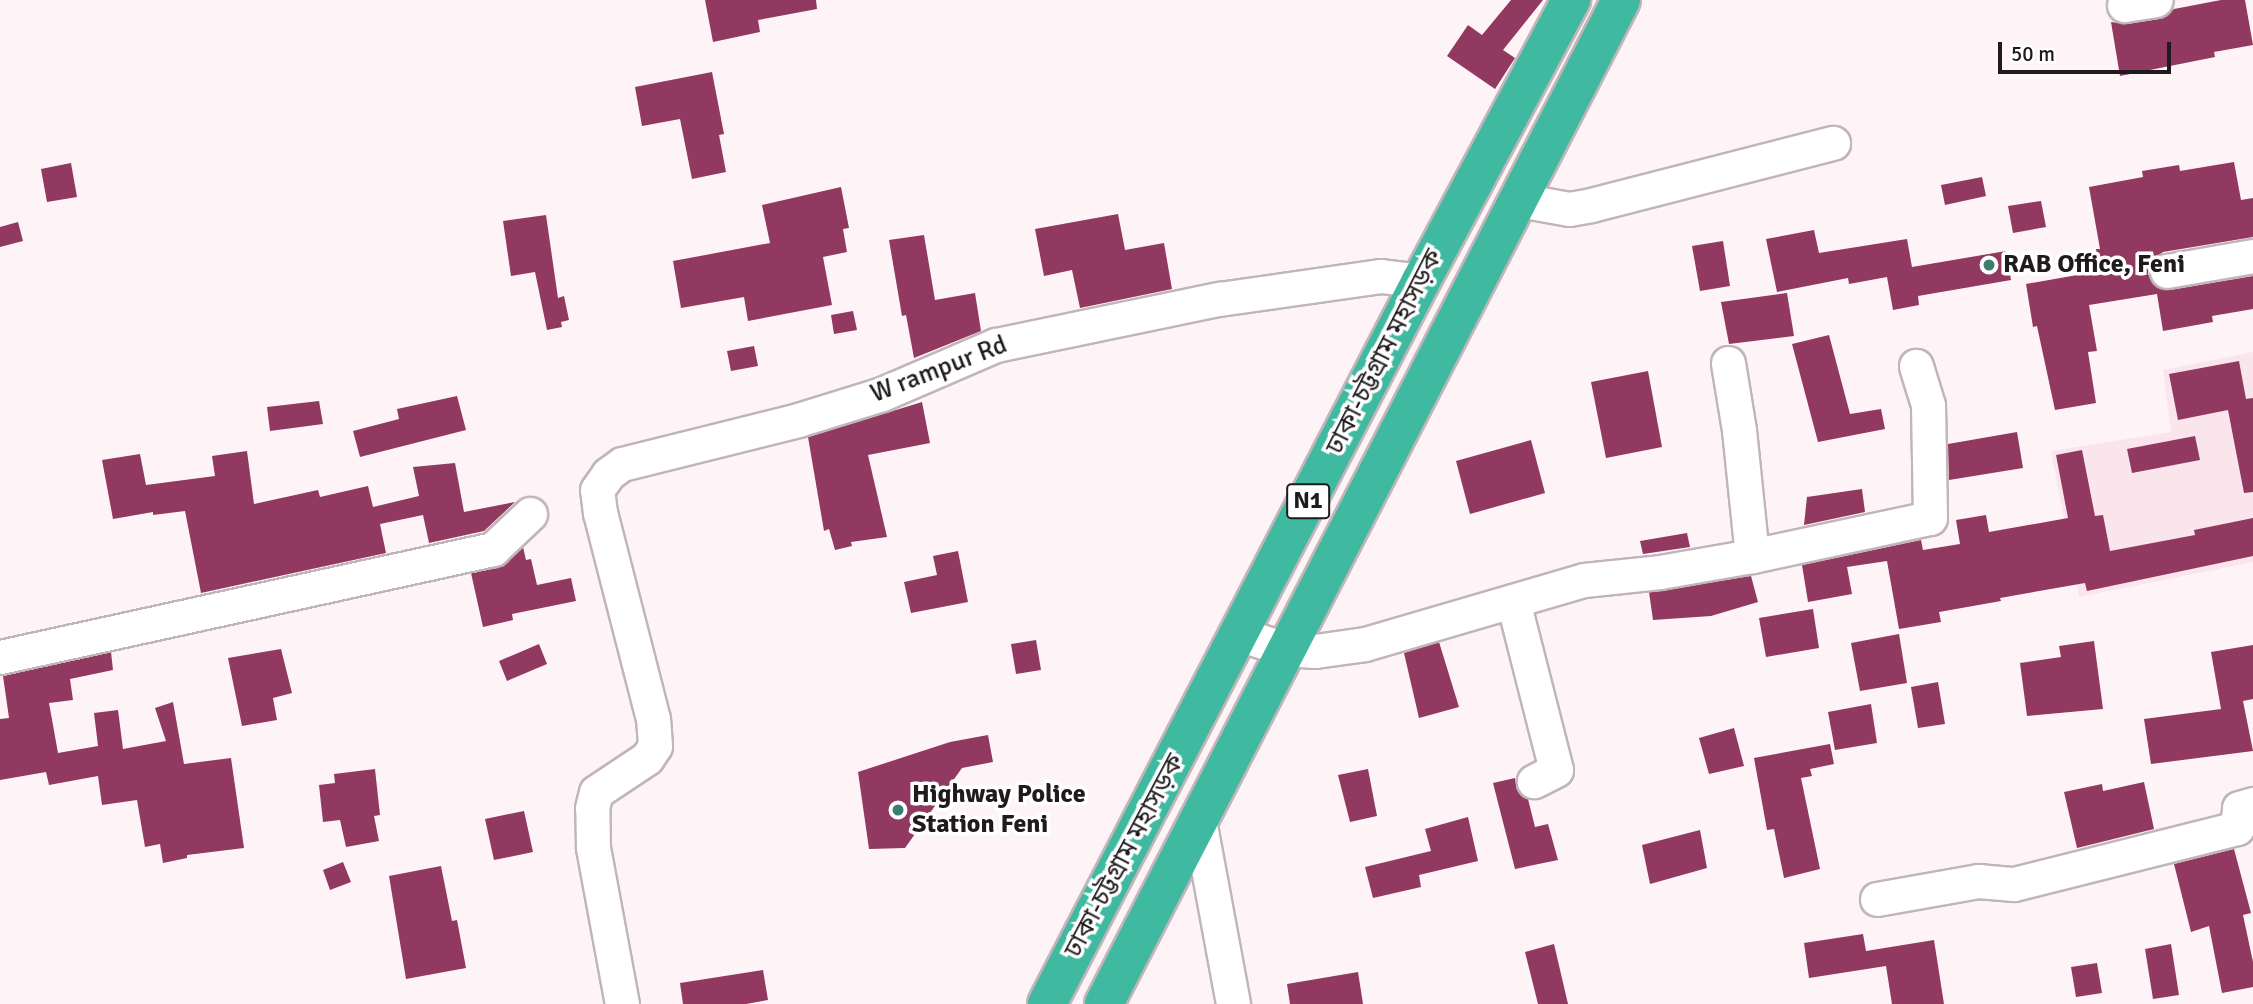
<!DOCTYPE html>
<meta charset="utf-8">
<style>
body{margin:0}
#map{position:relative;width:2253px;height:1004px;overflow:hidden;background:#fef4f7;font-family:Signika,"Noto Sans Bengali",sans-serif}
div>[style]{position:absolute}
.built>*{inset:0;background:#fbe5ec}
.building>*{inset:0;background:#913960}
.roads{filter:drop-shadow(2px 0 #c2b5b9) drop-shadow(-2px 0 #c2b5b9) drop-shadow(0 2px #c2b5b9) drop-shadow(0 -2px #c2b5b9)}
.minor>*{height:33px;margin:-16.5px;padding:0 16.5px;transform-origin:16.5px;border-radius:16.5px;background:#fff}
.highway>*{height:38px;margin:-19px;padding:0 19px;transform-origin:19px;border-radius:19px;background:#3fbaa0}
.dots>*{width:19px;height:19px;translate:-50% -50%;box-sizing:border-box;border:4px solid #fff;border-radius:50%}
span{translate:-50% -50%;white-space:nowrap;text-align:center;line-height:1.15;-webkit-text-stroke:7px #fff;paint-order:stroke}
.shield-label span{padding:2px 5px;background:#fff;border:2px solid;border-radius:5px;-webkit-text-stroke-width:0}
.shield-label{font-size:24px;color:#1f1a1c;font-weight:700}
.poi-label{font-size:26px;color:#1f1a1c;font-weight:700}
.left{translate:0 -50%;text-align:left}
.street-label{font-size:26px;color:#1f1a1c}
.scale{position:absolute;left:1998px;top:42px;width:173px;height:32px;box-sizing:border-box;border:4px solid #1f1a1c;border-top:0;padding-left:9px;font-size:21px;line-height:24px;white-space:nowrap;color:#1f1a1c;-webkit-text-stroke:5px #fff;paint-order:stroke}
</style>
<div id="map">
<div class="built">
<i style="clip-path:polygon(2253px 352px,2253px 562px,2079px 597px,2051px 451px,2171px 432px,2163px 370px)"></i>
</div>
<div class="building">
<i style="clip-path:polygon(705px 0,816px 0,817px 9px,758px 20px,760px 32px,713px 42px)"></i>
<i style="clip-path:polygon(1511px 0,1543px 0,1503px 50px,1515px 58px,1495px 89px,1447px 56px,1468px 25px,1482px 35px)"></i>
<i style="clip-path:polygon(2221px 0,2245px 0,2253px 45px,2214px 52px,2215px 57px,2120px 76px,2111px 22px,2127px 24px,2159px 19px,2174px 9px)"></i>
<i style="clip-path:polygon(712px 72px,724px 134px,719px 135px,726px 172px,692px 179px,680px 119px,642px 126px,635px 87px)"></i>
<i style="clip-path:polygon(2234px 162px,2241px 200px,2253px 198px,2253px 237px,2163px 252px,2149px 264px,2148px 274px,2153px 284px,2170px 290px,2253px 276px,2253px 309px,2212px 316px,2213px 322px,2163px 331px,2157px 294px,2089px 305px,2097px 351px,2088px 352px,2096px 403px,2055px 410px,2037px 326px,2033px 327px,2026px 284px,2100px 271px,2096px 249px,2100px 249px,2089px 187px,2143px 177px,2142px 171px,2179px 165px,2180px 171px)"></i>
<i style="clip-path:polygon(71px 163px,77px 197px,47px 202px,41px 169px)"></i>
<i style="clip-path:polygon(1982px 177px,1986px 196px,1945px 205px,1941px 185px)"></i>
<i style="clip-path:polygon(841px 187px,849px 228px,843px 229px,847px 252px,823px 257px,832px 305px,748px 321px,744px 297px,681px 308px,673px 261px,770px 243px,762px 205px)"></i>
<i style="clip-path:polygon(2041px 201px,2046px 227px,2013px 233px,2008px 206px)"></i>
<i style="clip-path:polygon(1118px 214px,1125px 250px,1164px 243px,1172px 289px,1080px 308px,1072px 270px,1044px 276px,1035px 229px)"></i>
<i style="clip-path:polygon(546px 215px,558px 298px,564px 296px,569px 320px,561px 322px,562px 327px,547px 330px,535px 272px,511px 276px,503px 221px)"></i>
<i style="clip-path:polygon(18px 222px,23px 241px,0 247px,0 227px)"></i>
<i style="clip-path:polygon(1814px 230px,1819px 253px,1907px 239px,1912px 267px,2006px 251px,2011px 280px,1918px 296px,1919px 305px,1893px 310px,1887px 277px,1849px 284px,1848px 278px,1777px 292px,1766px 239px)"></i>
<i style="clip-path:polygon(924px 235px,935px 300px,975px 293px,981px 331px,914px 358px,906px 315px,902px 316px,889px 240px)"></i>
<i style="clip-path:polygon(1723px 241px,1730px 286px,1700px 291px,1692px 246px)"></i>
<i style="clip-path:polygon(1787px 293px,1794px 336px,1729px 344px,1721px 302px)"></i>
<i style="clip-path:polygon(853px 311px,857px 330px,834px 334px,831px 315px)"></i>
<i style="clip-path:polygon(1829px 335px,1850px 414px,1881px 409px,1885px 429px,1818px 442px,1792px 344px)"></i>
<i style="clip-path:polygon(754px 346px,758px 366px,731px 371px,727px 351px)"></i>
<i style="clip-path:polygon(2239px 361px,2246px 399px,2253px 398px,2253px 492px,2244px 493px,2228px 410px,2178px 420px,2169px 374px)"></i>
<i style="clip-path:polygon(1648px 371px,1662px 447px,1606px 458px,1591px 382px)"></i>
<i style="clip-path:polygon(457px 396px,466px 430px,360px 457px,353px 431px,399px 419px,397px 409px)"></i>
<i style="clip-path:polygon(319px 401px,323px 424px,270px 431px,267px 407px)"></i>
<i style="clip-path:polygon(922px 402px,930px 443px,868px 455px,887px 537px,851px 542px,852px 546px,835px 550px,829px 529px,824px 531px,808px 437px)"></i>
<i style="clip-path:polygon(2017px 432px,2023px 468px,1949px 480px,1948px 444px)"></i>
<i style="clip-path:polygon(2195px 436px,2200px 460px,2132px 473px,2127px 449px)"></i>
<i style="clip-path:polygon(1531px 440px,1545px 493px,1470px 514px,1456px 461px)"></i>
<i style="clip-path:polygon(2082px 450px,2095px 516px,2103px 515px,2110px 551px,2195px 535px,2194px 530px,2253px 518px,2253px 556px,2087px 591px,2085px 583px,2000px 598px,2001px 601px,1939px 612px,1941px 622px,1899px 629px,1887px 561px,1847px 567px,1852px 594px,1808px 602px,1802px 565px,1921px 540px,1923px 550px,1960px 544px,1956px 520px,1986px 515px,1989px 532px,2068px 518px,2056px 455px)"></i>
<i style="clip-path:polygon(247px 451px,254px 504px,318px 490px,320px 497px,368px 486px,373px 507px,419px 496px,413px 467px,455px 463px,464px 512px,515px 502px,484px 531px,429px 543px,423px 515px,380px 524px,386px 553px,201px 593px,185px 511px,153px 515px,153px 512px,113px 519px,102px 460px,140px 454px,146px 485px,215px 476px,212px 456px)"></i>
<i style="clip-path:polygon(1862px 489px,1865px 512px,1804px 525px,1807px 497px)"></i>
<i style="clip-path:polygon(1687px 533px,1690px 547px,1643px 554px,1640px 541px)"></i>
<i style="clip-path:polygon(523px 547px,526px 560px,531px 559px,537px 585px,571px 578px,576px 601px,512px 614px,513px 620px,483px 627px,471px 573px,498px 568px)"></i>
<i style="clip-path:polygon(958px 551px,968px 602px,911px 613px,904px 582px,937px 575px,933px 556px)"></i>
<i style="clip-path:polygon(1751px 576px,1758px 602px,1711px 616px,1653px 620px,1649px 592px)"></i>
<i style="clip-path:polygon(1813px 609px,1819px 648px,1766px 657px,1759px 618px)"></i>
<i style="clip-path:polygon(1899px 634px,1907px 683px,1860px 691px,1851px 643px)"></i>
<i style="clip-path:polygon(1036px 640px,1041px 670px,1016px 674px,1011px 644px)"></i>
<i style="clip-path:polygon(2094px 641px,2103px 709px,2027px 716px,2020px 663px,2061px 657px,2059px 646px)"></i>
<i style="clip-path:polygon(1439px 642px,1459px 707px,1419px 718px,1404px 653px)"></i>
<i style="clip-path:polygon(539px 644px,547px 664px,507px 681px,499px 661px)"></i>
<i style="clip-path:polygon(2253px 645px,2253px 699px,2243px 701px,2253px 751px,2151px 764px,2144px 719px,2221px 709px,2211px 652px)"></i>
<i style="clip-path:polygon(281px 649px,292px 693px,273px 698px,277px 720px,242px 726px,228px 658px)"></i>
<i style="clip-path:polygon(111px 652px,113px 670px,70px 679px,73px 700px,49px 703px,58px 753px,98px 746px,94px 713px,118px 710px,123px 749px,166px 741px,155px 708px,173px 702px,184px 764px,231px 758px,244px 848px,187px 855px,187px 858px,163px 863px,160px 844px,145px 847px,137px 800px,102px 805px,98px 776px,49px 785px,46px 772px,0 780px,0 719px,9px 718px,3px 676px)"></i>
<i style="clip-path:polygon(1938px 682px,1945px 724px,1918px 728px,1911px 687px)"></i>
<i style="clip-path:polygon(1871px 704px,1877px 743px,1835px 750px,1828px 712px)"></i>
<i style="clip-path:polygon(1734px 728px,1744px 766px,1709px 774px,1699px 738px)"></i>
<i style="clip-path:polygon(988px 735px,993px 762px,962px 768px,905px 848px,869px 849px,858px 772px,950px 742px)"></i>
<i style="clip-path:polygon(1830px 744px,1834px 764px,1810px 769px,1812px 776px,1801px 778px,1820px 869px,1784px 878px,1774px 829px,1767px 830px,1754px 758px)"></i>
<i style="clip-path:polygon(375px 769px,380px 815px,374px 816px,379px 841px,346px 847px,340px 820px,323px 822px,319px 785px,335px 783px,334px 774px)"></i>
<i style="clip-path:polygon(1368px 769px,1377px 816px,1350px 822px,1338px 775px)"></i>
<i style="clip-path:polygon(1515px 778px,1517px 790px,1528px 799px,1535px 827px,1548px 824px,1558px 860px,1515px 869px,1493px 783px)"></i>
<i style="clip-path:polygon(2144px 782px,2154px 829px,2077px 848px,2064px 792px,2102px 784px,2103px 791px)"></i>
<i style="clip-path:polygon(524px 811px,533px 852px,494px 860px,485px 819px)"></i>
<i style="clip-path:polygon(1468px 817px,1478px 861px,1419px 875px,1421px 887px,1373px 898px,1365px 867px,1431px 851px,1425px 829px)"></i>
<i style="clip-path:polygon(1700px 830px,1707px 868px,1650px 884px,1642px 845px)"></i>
<i style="clip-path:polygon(2234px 849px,2251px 913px,2243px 915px,2253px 962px,2253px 987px,2222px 993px,2209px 926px,2191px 932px,2174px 864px)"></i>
<i style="clip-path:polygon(343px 862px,351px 882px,330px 890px,323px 870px)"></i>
<i style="clip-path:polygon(441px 866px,452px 921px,457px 920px,466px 968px,406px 979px,389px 876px)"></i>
<i style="clip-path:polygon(1863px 934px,1866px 951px,1934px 940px,1944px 1004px,1892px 1004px,1886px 966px,1809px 978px,1804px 943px)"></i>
<i style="clip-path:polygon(1554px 944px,1568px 1004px,1538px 1004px,1525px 952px)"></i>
<i style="clip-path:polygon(2171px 944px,2179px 995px,2153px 999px,2145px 949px)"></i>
<i style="clip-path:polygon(2097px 963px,2102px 993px,2076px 997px,2071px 967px)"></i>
<i style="clip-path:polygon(763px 970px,768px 1000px,746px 1004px,683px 1004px,680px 983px)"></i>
<i style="clip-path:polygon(1358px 972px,1363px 1004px,1290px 1004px,1287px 984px)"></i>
</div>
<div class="roads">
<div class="minor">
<i style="left:2124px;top:5px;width:32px;rotate:-9deg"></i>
<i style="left:1519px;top:200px;width:51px;rotate:10.2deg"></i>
<i style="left:1569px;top:209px;width:22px;rotate:-10deg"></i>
<i style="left:1591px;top:205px;width:250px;rotate:-14.4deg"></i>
<i style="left:2167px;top:271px;width:87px;rotate:-9.9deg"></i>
<i style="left:1728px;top:363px;width:68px;rotate:80.7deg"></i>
<i style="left:1739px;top:430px;width:127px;rotate:84.1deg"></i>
<i style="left:1513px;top:601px;width:174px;rotate:75.7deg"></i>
<i style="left:1556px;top:770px;width:25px;rotate:153deg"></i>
<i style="left:1241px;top:635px;width:47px;rotate:17.3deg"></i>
<i style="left:1286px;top:649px;width:29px;rotate:4deg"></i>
<i style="left:1315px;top:651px;width:50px;rotate:-8deg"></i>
<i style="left:1365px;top:644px;width:228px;rotate:-16.3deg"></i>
<i style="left:1584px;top:580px;width:76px;rotate:-6deg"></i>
<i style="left:1660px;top:572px;width:93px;rotate:-9.9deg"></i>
<i style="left:1752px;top:556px;width:182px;rotate:-12.1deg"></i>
<i style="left:1930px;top:518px;width:113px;rotate:-91deg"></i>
<i style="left:1928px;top:405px;width:41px;rotate:-107.1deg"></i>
<i style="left:0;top:657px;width:505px;rotate:-12.36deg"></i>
<i style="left:493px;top:549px;width:51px;rotate:-43.4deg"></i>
<i style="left:1199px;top:820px;width:187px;rotate:79.5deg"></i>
<i style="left:1877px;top:899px;width:103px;rotate:-10.1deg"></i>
<i style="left:1978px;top:881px;width:36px;rotate:5deg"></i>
<i style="left:2014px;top:884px;width:230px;rotate:-14.1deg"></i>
<i style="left:2237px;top:828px;width:20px;rotate:-84deg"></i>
<i style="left:2239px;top:808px;width:15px;rotate:-16deg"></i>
<i style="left:622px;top:1004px;width:160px;rotate:-100.5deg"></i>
<i style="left:593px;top:847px;width:39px;rotate:-91deg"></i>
<i style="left:592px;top:808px;width:16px;rotate:-76deg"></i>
<i style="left:596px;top:792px;width:61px;rotate:-33.7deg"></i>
<i style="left:647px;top:758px;width:14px;rotate:-56deg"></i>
<i style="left:655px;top:746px;width:27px;rotate:-94deg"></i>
<i style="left:653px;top:719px;width:213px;rotate:-104.4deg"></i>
<i style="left:600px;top:513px;width:23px;rotate:-97deg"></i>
<i style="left:597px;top:490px;width:19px;rotate:-55deg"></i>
<i style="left:608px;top:474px;width:17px;rotate:-36deg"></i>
<i style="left:622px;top:464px;width:181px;rotate:-14deg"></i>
<i style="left:798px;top:420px;width:88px;rotate:-17.2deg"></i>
<i style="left:882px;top:394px;width:124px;rotate:-23.3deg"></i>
<i style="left:996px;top:345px;width:228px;rotate:-11.7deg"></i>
<i style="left:1219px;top:299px;width:164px;rotate:-8.1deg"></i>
<i style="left:1381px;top:276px;width:40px;rotate:7.1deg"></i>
</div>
<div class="highway">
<i style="left:1047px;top:1004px;width:814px;rotate:-62.65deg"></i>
<i style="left:1421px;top:281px;width:319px;rotate:-61.9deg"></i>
<i style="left:1104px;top:1004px;width:1129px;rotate:-62.75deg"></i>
</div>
</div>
<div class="dots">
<i style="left:1989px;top:265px;background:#3c7e6e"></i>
<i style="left:898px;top:810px;background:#3c7e6e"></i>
</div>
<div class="shield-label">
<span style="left:1308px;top:501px">N1</span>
</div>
<div class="poi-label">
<span class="left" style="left:2003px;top:265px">RAB Office, Feni</span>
<span class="left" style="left:912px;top:810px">Highway Police<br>Station Feni</span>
</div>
<div class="street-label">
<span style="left:1385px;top:352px;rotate:-63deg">ঢাকা-চট্টগ্রাম মহাসড়ক</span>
<span style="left:939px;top:370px;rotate:-21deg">W rampur Rd</span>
<span style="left:1125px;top:856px;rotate:-62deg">ঢাকা-চট্টগ্রাম মহাসড়ক</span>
</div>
<div class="scale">50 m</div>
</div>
